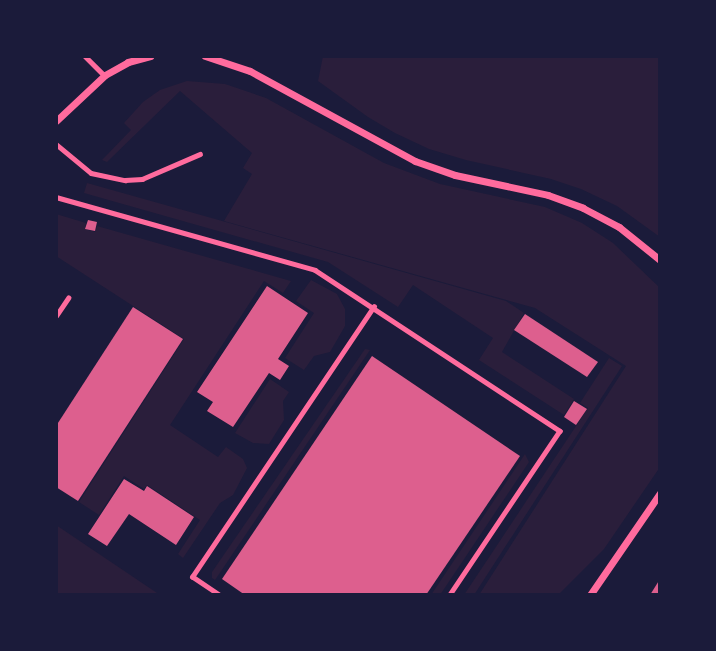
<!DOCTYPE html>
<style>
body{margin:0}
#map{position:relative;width:716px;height:651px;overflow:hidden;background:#1b1b3a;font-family:"Golos Text",sans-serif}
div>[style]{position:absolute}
.green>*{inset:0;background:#2a1e3b}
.building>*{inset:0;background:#dd5f8e}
.service>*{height:4.5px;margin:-2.25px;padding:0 2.25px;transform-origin:2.25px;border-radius:2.25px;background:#ff6b9d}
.minor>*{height:7px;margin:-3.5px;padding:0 3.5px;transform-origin:3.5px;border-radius:3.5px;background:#ff6b9d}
span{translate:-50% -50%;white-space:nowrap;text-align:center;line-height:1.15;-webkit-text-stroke:6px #1b1b3a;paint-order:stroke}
.frame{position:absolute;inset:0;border:58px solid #1b1b3a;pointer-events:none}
</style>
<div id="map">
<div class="green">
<i style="clip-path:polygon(323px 56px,660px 56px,660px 237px,617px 206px,581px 189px,551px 179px,466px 160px,429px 149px,395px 133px,368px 117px,318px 81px)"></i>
<i style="clip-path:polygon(187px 81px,225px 84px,266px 98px,384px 163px,440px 184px,545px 207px,582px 223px,613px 243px,660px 288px,660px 467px,604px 549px,558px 595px,479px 595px,626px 366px,535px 308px,224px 221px,252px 174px,243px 168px,252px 153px,180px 91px,107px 162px,102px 160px,131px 130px,124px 123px,143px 102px,160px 90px)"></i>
<i style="clip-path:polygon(87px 183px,506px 301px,524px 313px,502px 352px,574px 399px,564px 415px,479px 360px,493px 338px,413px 285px,398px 307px,328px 262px,84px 193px)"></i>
<i style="clip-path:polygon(56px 214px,86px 223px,85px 229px,95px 232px,97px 226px,291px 281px,283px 293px,264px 281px,170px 425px,218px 457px,226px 447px,243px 459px,247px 468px,233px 495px,220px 503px,183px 558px,178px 554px,200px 520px,147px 485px,144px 489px,124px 476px,99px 515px,79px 502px,184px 339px,56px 256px)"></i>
<i style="clip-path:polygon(311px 280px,337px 294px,345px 309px,345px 326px,330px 352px,314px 356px,304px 370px,285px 358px,314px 313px,296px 301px)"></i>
<i style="clip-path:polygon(365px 349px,370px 350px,215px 580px,212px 578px,212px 572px)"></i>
<i style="clip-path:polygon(609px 358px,622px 366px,474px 595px,464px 595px,588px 408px,580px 403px)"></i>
<i style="clip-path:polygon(270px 379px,289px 392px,283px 401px,284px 420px,269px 444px,253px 443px,235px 433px)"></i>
<i style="clip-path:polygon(525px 454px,529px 462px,440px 595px,431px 595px)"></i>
<i style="clip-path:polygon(56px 525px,160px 595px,56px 595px)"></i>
</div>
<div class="building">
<i style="clip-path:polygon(88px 220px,97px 222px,95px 231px,85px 229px)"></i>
<i style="clip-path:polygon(267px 286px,308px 313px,278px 359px,289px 366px,280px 380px,269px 373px,233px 427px,207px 411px,213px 402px,197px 392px)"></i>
<i style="clip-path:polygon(133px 307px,183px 339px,78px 501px,56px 487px,56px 426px)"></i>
<i style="clip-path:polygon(525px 314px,598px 362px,587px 377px,514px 330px)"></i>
<i style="clip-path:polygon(372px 356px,520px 456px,426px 595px,245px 595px,222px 579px)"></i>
<i style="clip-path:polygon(574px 401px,587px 409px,576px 425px,564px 417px)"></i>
<i style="clip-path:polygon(124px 479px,144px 491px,147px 486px,194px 517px,176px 545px,129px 514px,107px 546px,88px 534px)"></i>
<i style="clip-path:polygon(660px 579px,660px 595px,650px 595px)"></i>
</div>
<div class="service">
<i style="left:85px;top:56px;width:27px;rotate:45deg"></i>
<i style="left:56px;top:144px;width:45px;rotate:39.6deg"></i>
<i style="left:91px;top:173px;width:35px;rotate:12deg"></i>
<i style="left:125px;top:180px;width:17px;rotate:-3deg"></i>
<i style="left:142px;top:179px;width:63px;rotate:-23.3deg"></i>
<i style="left:56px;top:197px;width:269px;rotate:15.7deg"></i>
<i style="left:315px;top:270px;width:293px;rotate:33.3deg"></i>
<i style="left:560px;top:431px;width:197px;rotate:123.9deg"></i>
<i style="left:56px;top:316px;width:22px;rotate:-56deg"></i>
<i style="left:219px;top:595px;width:32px;rotate:-146deg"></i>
<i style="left:192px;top:577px;width:326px;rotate:-56.1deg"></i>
</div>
<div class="minor">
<i style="left:205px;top:56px;width:47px;rotate:18.4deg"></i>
<i style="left:250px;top:71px;width:188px;rotate:28.6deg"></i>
<i style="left:415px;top:161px;width:42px;rotate:19.3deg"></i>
<i style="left:455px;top:175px;width:95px;rotate:12.1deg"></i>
<i style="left:548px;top:195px;width:37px;rotate:20deg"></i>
<i style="left:583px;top:208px;width:41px;rotate:27.8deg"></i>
<i style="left:619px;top:227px;width:53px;rotate:38.8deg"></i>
<i style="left:56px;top:121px;width:67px;rotate:-43.2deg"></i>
<i style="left:105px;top:75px;width:26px;rotate:-29deg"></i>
<i style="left:128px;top:62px;width:23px;rotate:-15deg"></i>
<i style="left:590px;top:595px;width:124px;rotate:-55.5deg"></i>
</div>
<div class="frame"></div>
</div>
